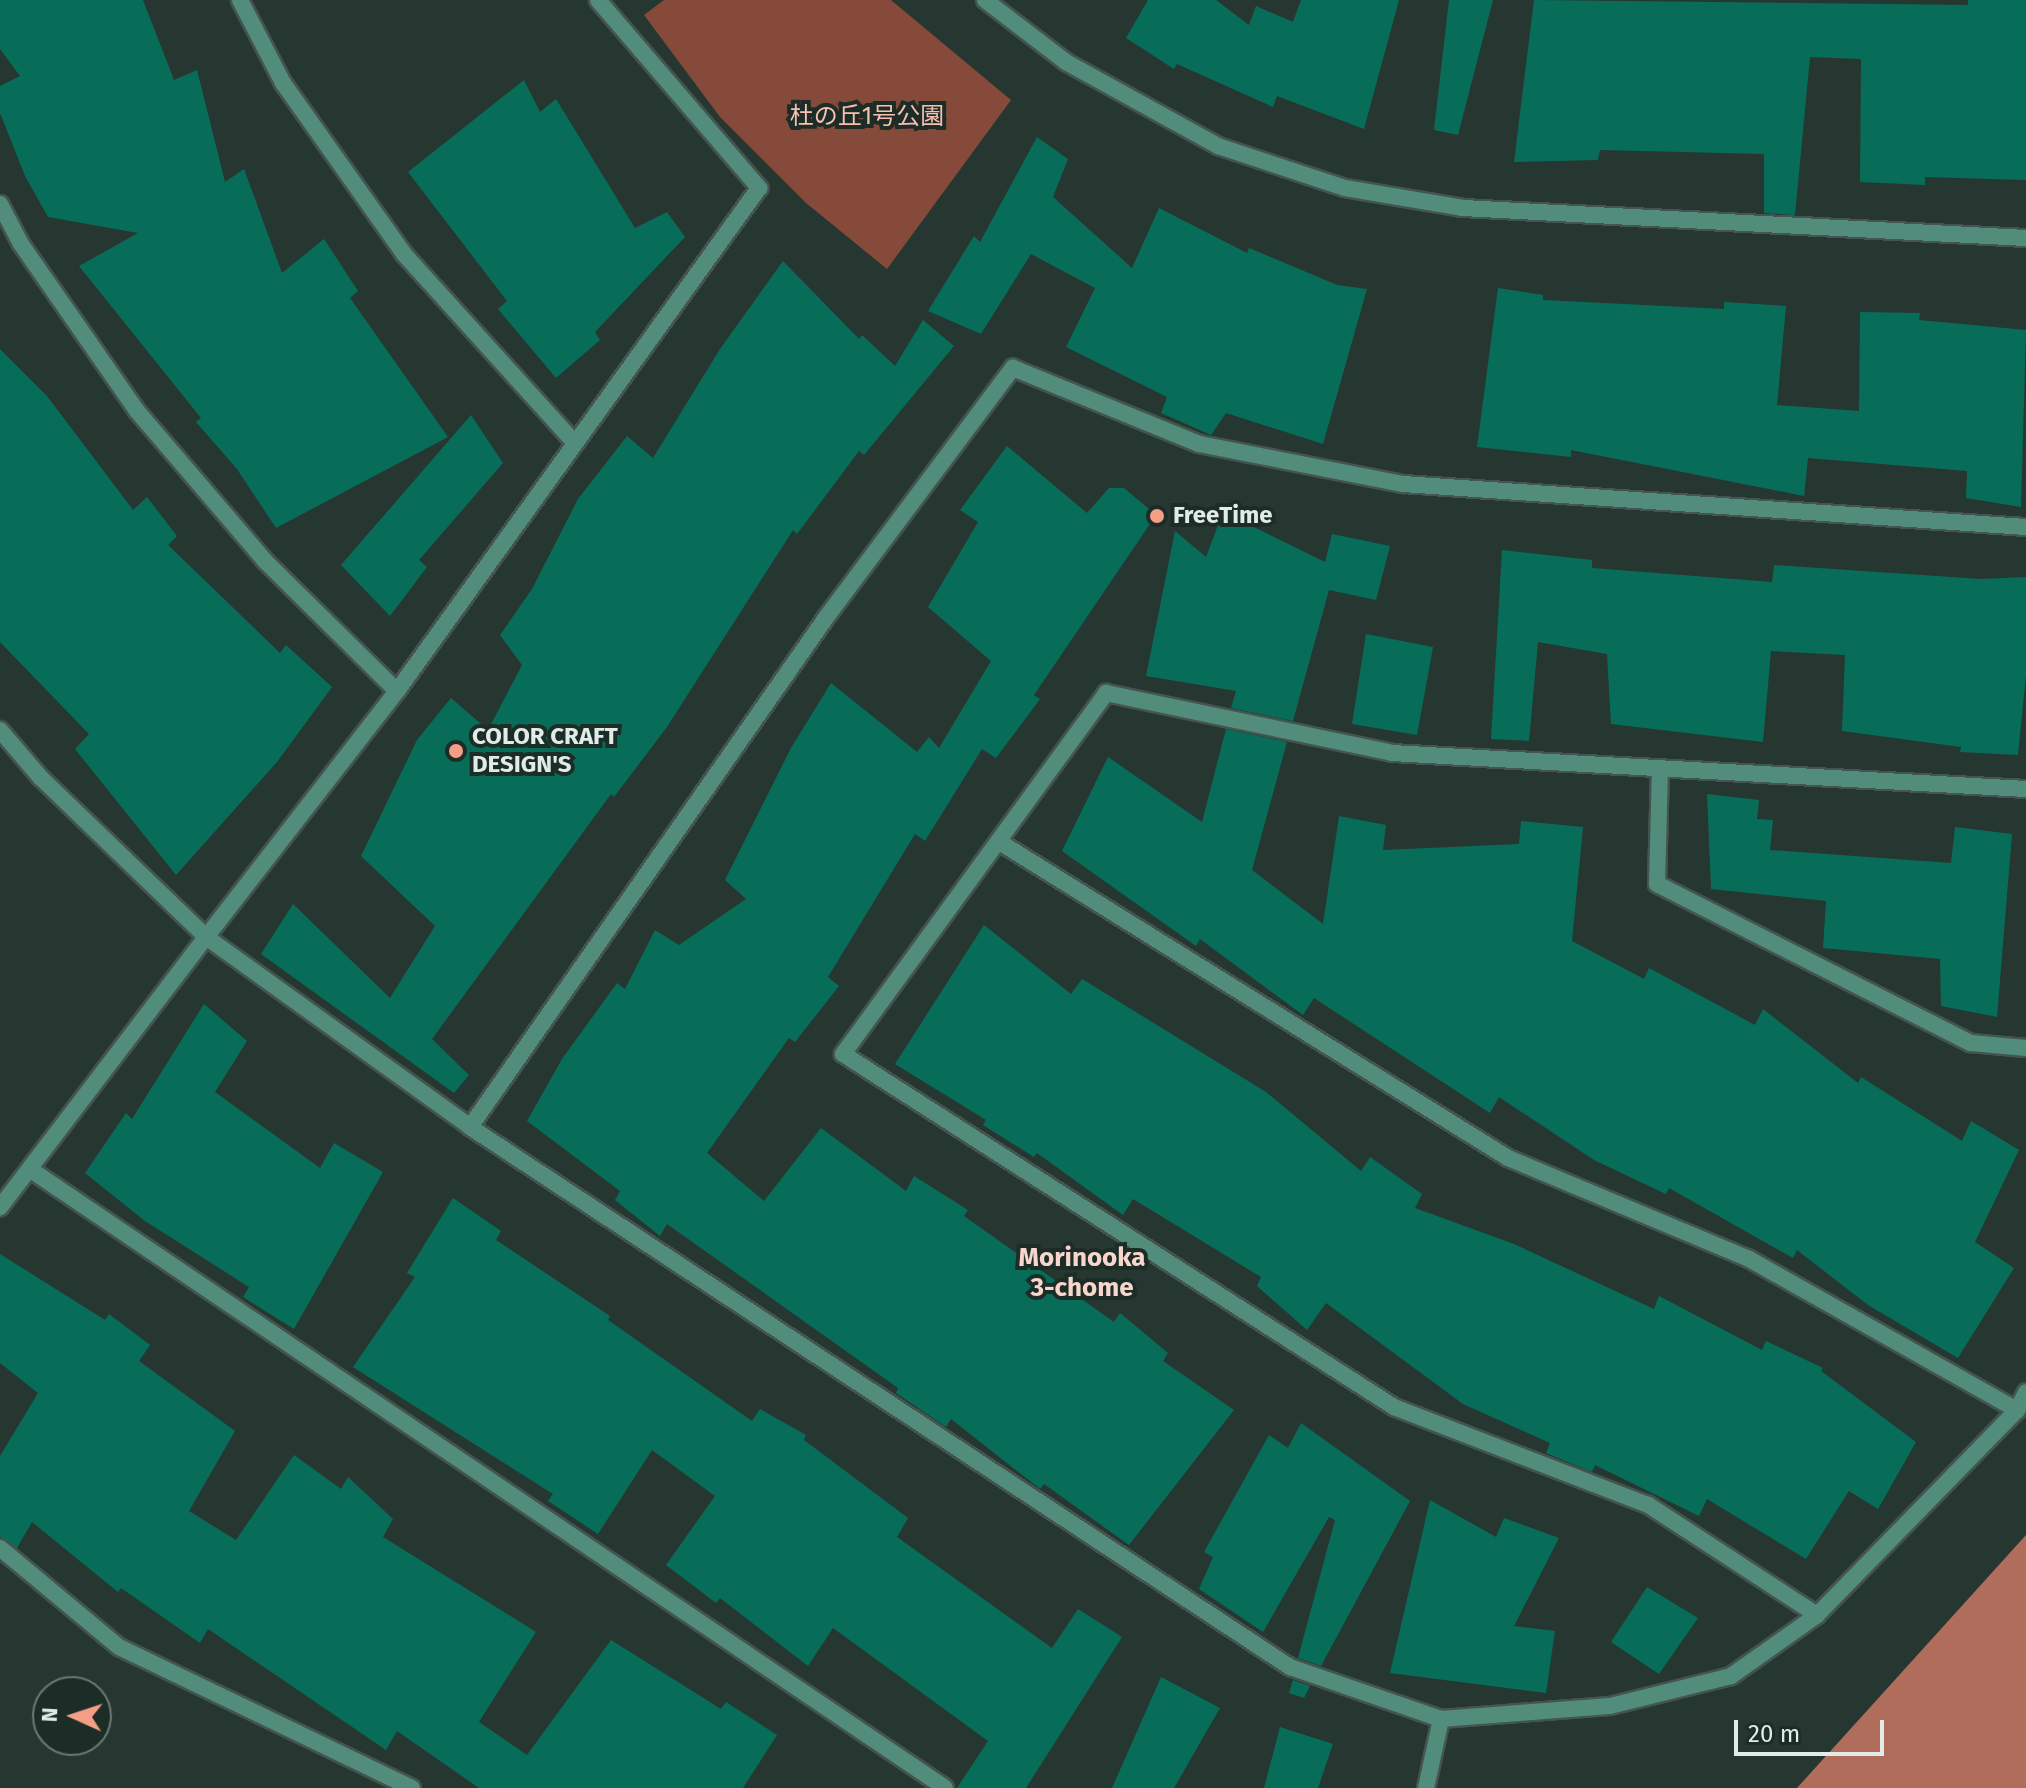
<!DOCTYPE html>
<meta charset="utf-8">
<style>
body{margin:0}
#map{position:relative;width:2026px;height:1788px;overflow:hidden;background:#263731;font-family:"Fira Sans","Noto Sans JP",sans-serif}
div>[style]{position:absolute}
.green>*{inset:0;background:#864a3b}
.water>*{inset:0;background:#b06d5c}
.building>*{inset:0;background:#086d58}
.roads{filter:drop-shadow(2px 0 #44544e) drop-shadow(-2px 0 #44544e) drop-shadow(0 2px #44544e) drop-shadow(0 -2px #44544e)}
.minor>*{height:16px;margin:-8px;padding:0 8px;transform-origin:8px;border-radius:8px;background:#528d7b}
.tertiary>*{height:16px;margin:-8px;padding:0 8px;transform-origin:8px;border-radius:8px;background:#528d7b}
.dots>*{width:22px;height:22px;translate:-50% -50%;box-sizing:border-box;border:4px solid #1c2d27;border-radius:50%}
span{translate:-50% -50%;white-space:nowrap;text-align:center;line-height:1.15;-webkit-text-stroke:8px #1c2d27;paint-order:stroke}
.park-label{font-size:24px;color:#f9beae}
.poi-label{font-size:24px;color:#e1ece8;font-weight:700}
.left{translate:0 -50%;text-align:left}
.neighbourhood-label{font-size:26px;color:#f8d6cd;font-weight:700}
.north{position:absolute;left:32px;top:1676px;width:80px;height:80px;box-sizing:border-box;background:#1c2d27;border:2px solid #6b7974;border-radius:50%;rotate:273deg;font-size:22px;font-weight:700;line-height:32px;text-align:center;color:#e1ece8}
.north::after{content:'';display:block;margin:auto;width:28px;height:36px;background:#f49e87;clip-path:polygon(50% 0,100% 100%,50% 72%,0 100%)}
.scale{position:absolute;left:1734px;top:1720px;width:150px;height:36px;box-sizing:border-box;border:4px solid #e1ece8;border-top:0;padding-left:10px;font-size:24px;line-height:28px;white-space:nowrap;color:#e1ece8;-webkit-text-stroke:6px #1c2d27;paint-order:stroke}
</style>
<div id="map">
<div class="green">
<i style="clip-path:polygon(664px 0,891px 0,1011px 100px,887px 269px,806px 203px,720px 117px,644px 15px)"></i>
</div>
<div class="water">
<i style="clip-path:polygon(2026px 1535px,2026px 1788px,1797px 1788px)"></i>
</div>
<div class="building">
<i style="clip-path:polygon(0 0,143px 0,174px 80px,197px 70px,225px 182px,244px 169px,282px 273px,324px 239px,358px 291px,350px 298px,448px 437px,276px 528px,237px 469px,196px 422px,201px 418px,79px 266px,138px 233px,48px 217px,25px 176px,0 113px,0 86px,20px 76px,0 49px)"></i>
<i style="clip-path:polygon(1148px 0,1216px 0,1249px 25px,1256px 6px,1293px 22px,1301px 0,1399px 0,1364px 129px,1277px 96px,1273px 107px,1177px 64px,1174px 69px,1126px 38px)"></i>
<i style="clip-path:polygon(1449px 0,1493px 0,1458px 135px,1434px 130px)"></i>
<i style="clip-path:polygon(1534px 0,1968px 5px,1968px 0,2026px 0,2026px 180px,1925px 177px,1925px 185px,1860px 182px,1861px 59px,1810px 57px,1795px 215px,1764px 213px,1764px 154px,1600px 150px,1598px 160px,1514px 162px)"></i>
<i style="clip-path:polygon(524px 80px,540px 112px,556px 99px,635px 228px,667px 212px,685px 237px,595px 332px,600px 340px,556px 378px,498px 309px,507px 301px,408px 172px)"></i>
<i style="clip-path:polygon(1037px 137px,1068px 159px,1053px 197px,1132px 268px,1159px 208px,1247px 253px,1249px 248px,1337px 285px,1367px 289px,1323px 444px,1226px 413px,1211px 435px,1161px 413px,1167px 397px,1066px 347px,1095px 288px,1031px 254px,981px 334px,928px 311px,974px 236px,980px 242px)"></i>
<i style="clip-path:polygon(783px 261px,859px 339px,862px 335px,895px 366px,923px 320px,954px 346px,864px 455px,859px 451px,797px 534px,793px 530px,667px 727px,614px 797px,611px 794px,432px 1039px,469px 1075px,454px 1093px,261px 954px,293px 904px,390px 998px,435px 926px,361px 856px,417px 740px,451px 698px,488px 730px,522px 665px,500px 635px,532px 589px,578px 499px,627px 436px,653px 458px,720px 349px)"></i>
<i style="clip-path:polygon(1498px 288px,1543px 295px,1543px 300px,1724px 309px,1724px 302px,1786px 306px,1777px 405px,1859px 411px,1860px 312px,1920px 313px,1919px 320px,2026px 330px,2021px 507px,1966px 498px,1967px 471px,1808px 458px,1804px 496px,1571px 450px,1571px 457px,1477px 447px)"></i>
<i style="clip-path:polygon(0 349px,47px 396px,133px 510px,147px 497px,177px 536px,168px 545px,280px 653px,286px 645px,332px 687px,277px 762px,176px 875px,75px 749px,89px 734px,0 642px)"></i>
<i style="clip-path:polygon(471px 415px,503px 463px,419px 560px,427px 567px,390px 616px,341px 565px)"></i>
<i style="clip-path:polygon(1007px 446px,1087px 513px,1109px 488px,1124px 488px,1156px 515px,1034px 695px,1040px 699px,996px 758px,982px 749px,925px 841px,915px 834px,828px 977px,839px 986px,795px 1042px,789px 1038px,707px 1153px,764px 1201px,821px 1128px,906px 1191px,914px 1176px,968px 1210px,964px 1216px,1114px 1322px,1120px 1313px,1168px 1353px,1163px 1361px,1234px 1410px,1129px 1545px,1044px 1484px,1040px 1489px,951px 1419px,946px 1427px,896px 1393px,898px 1388px,667px 1224px,660px 1236px,615px 1200px,620px 1191px,527px 1121px,562px 1059px,617px 983px,625px 989px,655px 930px,679px 945px,746px 899px,725px 880px,791px 748px,831px 683px,917px 752px,929px 737px,939px 748px,991px 661px,928px 607px,978px 522px,960px 510px)"></i>
<i style="clip-path:polygon(1223px 512px,1325px 562px,1332px 534px,1390px 546px,1376px 600px,1329px 590px,1293px 721px,1231px 708px,1236px 691px,1146px 676px,1175px 531px,1206px 557px)"></i>
<i style="clip-path:polygon(1502px 550px,1592px 560px,1592px 568px,1772px 582px,1774px 565px,1981px 579px,2026px 577px,2026px 675px,2018px 755px,1960px 752px,1961px 747px,1842px 731px,1845px 655px,1771px 651px,1763px 742px,1611px 724px,1607px 654px,1538px 642px,1529px 741px,1491px 739px)"></i>
<i style="clip-path:polygon(1366px 634px,1433px 647px,1417px 735px,1352px 724px)"></i>
<i style="clip-path:polygon(1226px 729px,1287px 742px,1252px 870px,1323px 924px,1339px 816px,1386px 825px,1383px 850px,1519px 844px,1521px 821px,1583px 827px,1572px 941px,1644px 979px,1649px 968px,1755px 1025px,1763px 1009px,1858px 1083px,1861px 1077px,1962px 1141px,1971px 1121px,2019px 1150px,1975px 1242px,2014px 1268px,1958px 1358px,1868px 1305px,1797px 1250px,1793px 1258px,1669px 1188px,1666px 1194px,1594px 1160px,1499px 1097px,1490px 1113px,1314px 998px,1303px 1015px,1200px 939px,1196px 946px,1062px 851px,1108px 757px,1202px 822px)"></i>
<i style="clip-path:polygon(1707px 794px,1759px 800px,1757px 819px,1773px 820px,1770px 850px,1951px 863px,1955px 827px,2012px 834px,1997px 1017px,1941px 1006px,1940px 959px,1823px 948px,1826px 901px,1711px 889px)"></i>
<i style="clip-path:polygon(984px 925px,1071px 994px,1082px 979px,1266px 1092px,1361px 1171px,1370px 1157px,1422px 1194px,1415px 1208px,1514px 1244px,1654px 1309px,1659px 1296px,1762px 1350px,1766px 1341px,1823px 1368px,1821px 1371px,1916px 1442px,1878px 1509px,1849px 1491px,1806px 1559px,1707px 1499px,1699px 1516px,1595px 1465px,1592px 1472px,1546px 1453px,1550px 1443px,1463px 1404px,1326px 1303px,1307px 1330px,1257px 1286px,1261px 1277px,1133px 1199px,1123px 1215px,1037px 1153px,1034px 1157px,983px 1125px,986px 1120px,895px 1064px)"></i>
<i style="clip-path:polygon(204px 1004px,247px 1041px,215px 1092px,320px 1168px,334px 1143px,383px 1172px,294px 1329px,243px 1297px,249px 1287px,145px 1221px,85px 1173px,126px 1113px,132px 1119px)"></i>
<i style="clip-path:polygon(453px 1198px,501px 1231px,496px 1240px,610px 1316px,608px 1320px,752px 1421px,760px 1409px,806px 1435px,804px 1440px,908px 1518px,897px 1537px,1052px 1648px,1078px 1609px,1122px 1637px,1026px 1788px,957px 1788px,988px 1741px,833px 1628px,808px 1666px,720px 1598px,716px 1603px,666px 1565px,715px 1496px,652px 1450px,598px 1534px,548px 1501px,553px 1494px,353px 1367px,415px 1277px,407px 1273px)"></i>
<i style="clip-path:polygon(0 1254px,105px 1320px,109px 1314px,150px 1345px,139px 1361px,235px 1431px,189px 1511px,236px 1540px,294px 1455px,341px 1489px,348px 1477px,393px 1519px,383px 1537px,536px 1632px,479px 1722px,527px 1755px,611px 1640px,721px 1709px,726px 1702px,777px 1735px,743px 1788px,479px 1788px,397px 1731px,386px 1750px,208px 1629px,200px 1643px,121px 1588px,118px 1592px,32px 1522px,17px 1548px,0 1537px,0 1456px,38px 1393px,0 1363px)"></i>
<i style="clip-path:polygon(1301px 1423px,1410px 1501px,1321px 1666px,1298px 1658px,1335px 1520px,1329px 1517px,1263px 1632px,1199px 1589px,1213px 1557px,1204px 1552px,1269px 1435px,1288px 1448px)"></i>
<i style="clip-path:polygon(1430px 1500px,1496px 1537px,1504px 1518px,1559px 1538px,1514px 1626px,1555px 1631px,1546px 1693px,1390px 1673px)"></i>
<i style="clip-path:polygon(1647px 1587px,1698px 1618px,1659px 1674px,1611px 1642px)"></i>
<i style="clip-path:polygon(1161px 1677px,1220px 1708px,1174px 1788px,1112px 1788px)"></i>
<i style="clip-path:polygon(1293px 1680px,1310px 1686px,1304px 1698px,1289px 1693px)"></i>
<i style="clip-path:polygon(1280px 1727px,1333px 1744px,1318px 1788px,1264px 1788px)"></i>
</div>
<div class="roads">
<div class="minor">
<i style="left:240px;top:0;width:93px;rotate:62.6deg"></i>
<i style="left:283px;top:83px;width:209px;rotate:54.7deg"></i>
<i style="left:404px;top:254px;width:253px;rotate:47.9deg"></i>
<i style="left:598px;top:0;width:248px;rotate:49.4deg"></i>
<i style="left:759px;top:188px;width:620px;rotate:125.74deg"></i>
<i style="left:397px;top:691px;width:311px;rotate:127.8deg"></i>
<i style="left:206px;top:937px;width:325px;rotate:35.7deg"></i>
<i style="left:470px;top:1127px;width:982px;rotate:33.37deg"></i>
<i style="left:1290px;top:1667px;width:160px;rotate:19deg"></i>
<i style="left:1441px;top:1719px;width:169px;rotate:-4.4deg"></i>
<i style="left:1610px;top:1706px;width:125px;rotate:-13.9deg"></i>
<i style="left:1731px;top:1676px;width:105px;rotate:-35.3deg"></i>
<i style="left:1817px;top:1615px;width:286px;rotate:-45.7deg"></i>
<i style="left:2017px;top:1410px;width:20px;rotate:-63deg"></i>
<i style="left:0;top:204px;width:45px;rotate:62.3deg"></i>
<i style="left:21px;top:244px;width:203px;rotate:55.2deg"></i>
<i style="left:137px;top:411px;width:197px;rotate:49.5deg"></i>
<i style="left:265px;top:561px;width:185px;rotate:44.6deg"></i>
<i style="left:0;top:730px;width:62px;rotate:49.6deg"></i>
<i style="left:40px;top:777px;width:231px;rotate:43.9deg"></i>
<i style="left:206px;top:937px;width:340px;rotate:127.3deg"></i>
<i style="left:1660px;top:769px;width:115px;rotate:91.5deg"></i>
<i style="left:1657px;top:884px;width:352px;rotate:26.9deg"></i>
<i style="left:1971px;top:1043px;width:55px;rotate:5.2deg"></i>
<i style="left:1001px;top:843px;width:597px;rotate:31.85deg"></i>
<i style="left:1508px;top:1158px;width:261px;rotate:22.7deg"></i>
<i style="left:1749px;top:1259px;width:308px;rotate:29.4deg"></i>
<i style="left:470px;top:1127px;width:620px;rotate:-55.05deg"></i>
<i style="left:825px;top:619px;width:314px;rotate:-53.2deg"></i>
<i style="left:1013px;top:368px;width:201px;rotate:22.2deg"></i>
<i style="left:1199px;top:444px;width:208px;rotate:11.1deg"></i>
<i style="left:1403px;top:484px;width:624px;rotate:3.95deg"></i>
<i style="left:31px;top:1170px;width:1103px;rotate:34.06deg"></i>
<i style="left:0;top:1548px;width:155px;rotate:39.8deg"></i>
<i style="left:119px;top:1647px;width:325px;rotate:25.7deg"></i>
<i style="left:1817px;top:1615px;width:202px;rotate:-146.9deg"></i>
<i style="left:1648px;top:1505px;width:272px;rotate:-158.9deg"></i>
<i style="left:1394px;top:1407px;width:654px;rotate:-147.35deg"></i>
<i style="left:843px;top:1054px;width:447px;rotate:-53.9deg"></i>
<i style="left:1106px;top:693px;width:292px;rotate:11.8deg"></i>
<i style="left:1392px;top:753px;width:635px;rotate:3.25deg"></i>
<i style="left:1426px;top:1788px;width:71px;rotate:-77.7deg"></i>
</div>
<div class="tertiary">
<i style="left:985px;top:0;width:102px;rotate:37.4deg"></i>
<i style="left:1066px;top:62px;width:174px;rotate:28.9deg"></i>
<i style="left:1218px;top:146px;width:134px;rotate:18.3deg"></i>
<i style="left:1345px;top:188px;width:120px;rotate:9.6deg"></i>
<i style="left:1463px;top:208px;width:564px;rotate:3.05deg"></i>
</div>
</div>
<div class="dots">
<i style="left:1157px;top:516px;background:#f49e87"></i>
<i style="left:456px;top:751px;background:#f49e87"></i>
</div>
<div class="park-label">
<span style="left:867px;top:117px">杜の丘1号公園</span>
</div>
<div class="poi-label">
<span class="left" style="left:1173px;top:516px">FreeTime</span>
<span class="left" style="left:472px;top:751px">COLOR CRAFT<br>DESIGN'S</span>
</div>
<div class="neighbourhood-label">
<span style="left:1082px;top:1273px">Morinooka<br>3-chome</span>
</div>
<div class="north">N</div>
<div class="scale">20 m</div>
</div>
